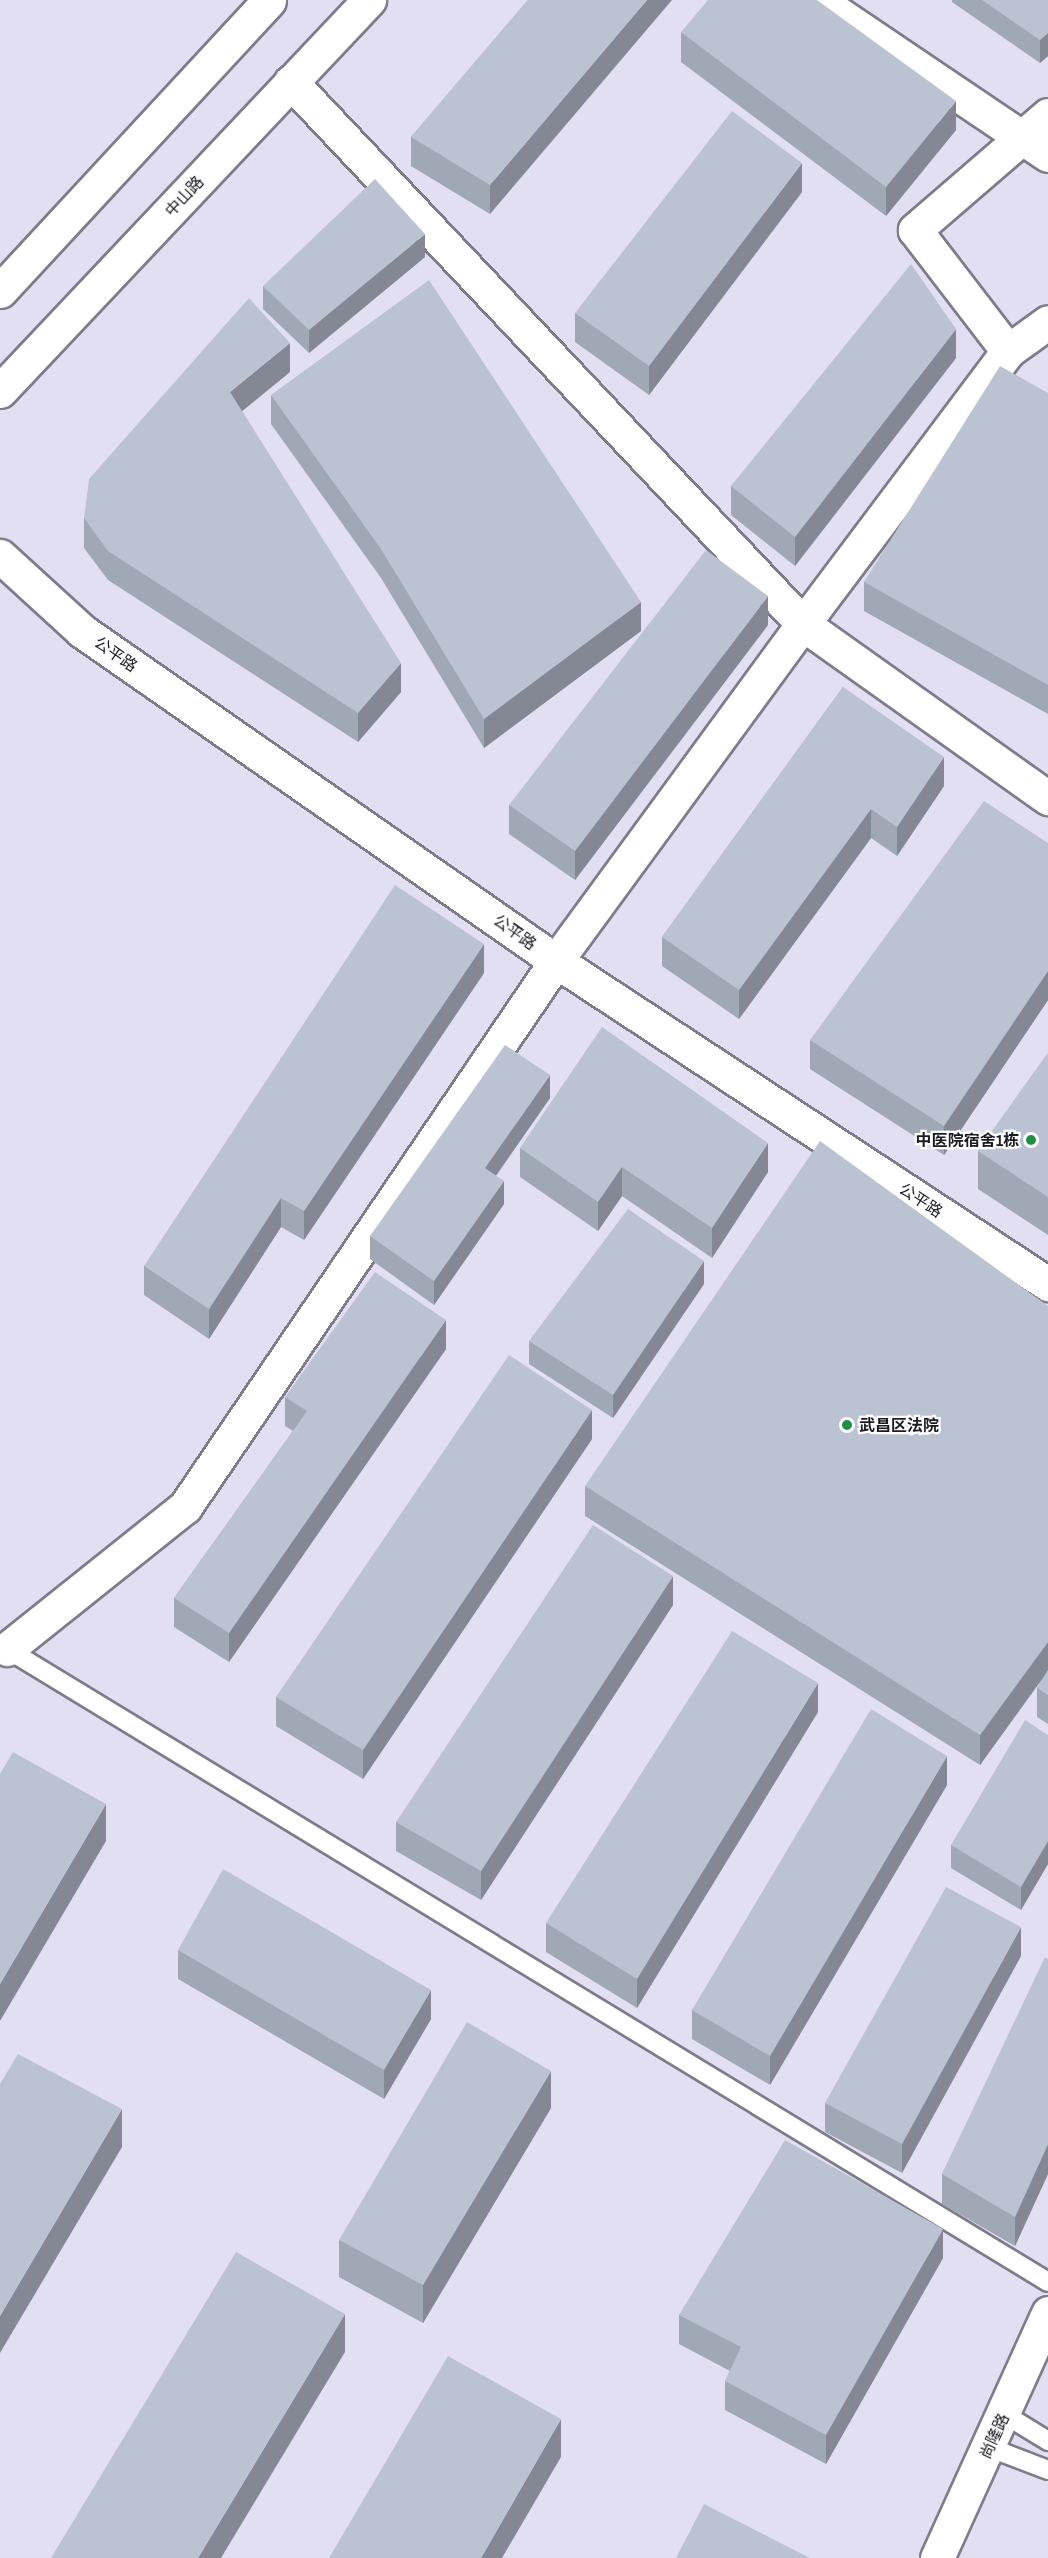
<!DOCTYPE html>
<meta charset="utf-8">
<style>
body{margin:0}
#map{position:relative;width:1048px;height:2558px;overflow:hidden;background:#e2dff2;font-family:"Archivo Narrow","Noto Sans SC",sans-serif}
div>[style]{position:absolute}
.roads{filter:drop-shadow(2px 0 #7e7b8b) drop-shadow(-2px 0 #7e7b8b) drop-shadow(0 2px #7e7b8b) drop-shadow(0 -2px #7e7b8b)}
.lane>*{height:18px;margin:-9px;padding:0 9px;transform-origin:9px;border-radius:9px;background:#fff}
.street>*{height:33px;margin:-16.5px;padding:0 16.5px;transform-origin:16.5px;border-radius:16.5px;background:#fff}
.secondary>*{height:33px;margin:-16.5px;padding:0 16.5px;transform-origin:16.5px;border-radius:16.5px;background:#fff}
.primary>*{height:33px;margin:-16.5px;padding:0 16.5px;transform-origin:16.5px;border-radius:16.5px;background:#fff}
.wall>*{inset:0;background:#a1a8b5}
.shaded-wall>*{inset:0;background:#838894}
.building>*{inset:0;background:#bbc3d3}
.dots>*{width:16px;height:16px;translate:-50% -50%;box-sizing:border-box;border:3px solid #fff;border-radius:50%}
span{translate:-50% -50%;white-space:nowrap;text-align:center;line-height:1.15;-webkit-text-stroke:4.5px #fff;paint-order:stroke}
.street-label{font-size:16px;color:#1b1a20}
.poi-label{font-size:16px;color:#1b1a20;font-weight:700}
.right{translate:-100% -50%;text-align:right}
.left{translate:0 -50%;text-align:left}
</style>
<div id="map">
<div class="roads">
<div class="lane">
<i style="left:2px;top:1653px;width:6px;rotate:-39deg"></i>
<i style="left:7px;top:1649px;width:1218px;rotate:31.3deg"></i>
<i style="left:1004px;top:2414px;width:52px;rotate:31.5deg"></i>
<i style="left:988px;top:2447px;width:64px;rotate:21deg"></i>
</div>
<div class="street">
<i style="left:818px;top:0;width:277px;rotate:34deg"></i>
<i style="left:1048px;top:115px;width:176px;rotate:139.2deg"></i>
<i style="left:915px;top:230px;width:153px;rotate:52.5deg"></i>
<i style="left:1008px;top:351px;width:341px;rotate:126.9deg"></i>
<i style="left:803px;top:624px;width:301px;rotate:35.4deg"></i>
<i style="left:1008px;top:351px;width:49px;rotate:-35.9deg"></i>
<i style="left:7px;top:1649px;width:228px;rotate:-38.6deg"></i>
<i style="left:185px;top:1507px;width:660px;rotate:-55.8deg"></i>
<i style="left:556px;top:961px;width:418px;rotate:-53.8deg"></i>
<i style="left:803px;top:624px;width:746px;rotate:-133.37deg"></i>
</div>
<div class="secondary">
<i style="left:0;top:556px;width:111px;rotate:42.4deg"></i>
<i style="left:82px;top:631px;width:578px;rotate:34.85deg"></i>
<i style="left:556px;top:961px;width:589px;rotate:33.29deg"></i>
<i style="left:937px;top:2558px;width:269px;rotate:-65.6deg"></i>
</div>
<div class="primary">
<i style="left:0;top:291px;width:396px;rotate:-47.2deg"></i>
<i style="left:0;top:391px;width:538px;rotate:-46.66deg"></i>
</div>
</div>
<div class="wall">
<i style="clip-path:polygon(528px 0,490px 214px,411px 166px,411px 137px)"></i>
<i style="clip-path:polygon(952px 0,1048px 0,1048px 56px,1040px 63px,952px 2px)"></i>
<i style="clip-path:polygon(681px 32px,956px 130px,886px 216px,681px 62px)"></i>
<i style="clip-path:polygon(802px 192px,649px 395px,575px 342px,575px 313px)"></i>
<i style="clip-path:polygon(425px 257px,309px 353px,263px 309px,263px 286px)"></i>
<i style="clip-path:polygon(956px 358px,795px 566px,731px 515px,731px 486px)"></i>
<i style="clip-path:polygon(290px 372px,242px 411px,401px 692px,358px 742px,108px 580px,84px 548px,84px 518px)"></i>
<i style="clip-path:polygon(1048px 393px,1048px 714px,864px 611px,864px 582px)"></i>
<i style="clip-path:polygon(271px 395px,641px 631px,484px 748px,381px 578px,271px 424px)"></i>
<i style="clip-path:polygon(768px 625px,575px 880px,509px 834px,509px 805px)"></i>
<i style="clip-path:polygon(843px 687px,944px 786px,897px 856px,871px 838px,739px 1019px,662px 966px,662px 937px)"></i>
<i style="clip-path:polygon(1048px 843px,1048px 1000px,944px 1155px,810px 1069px,810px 1040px)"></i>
<i style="clip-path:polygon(484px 973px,304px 1240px,281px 1227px,209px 1339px,144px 1295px,144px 1266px)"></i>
<i style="clip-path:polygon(1048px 1053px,1048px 1235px,978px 1189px,978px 1151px)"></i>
<i style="clip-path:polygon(550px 1098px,496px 1176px,504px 1204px,434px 1305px,370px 1259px,370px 1236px)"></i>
<i style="clip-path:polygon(520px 1148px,768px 1172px,712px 1258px,622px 1196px,598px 1231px,520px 1177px)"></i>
<i style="clip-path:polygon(704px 1284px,613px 1418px,529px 1364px,529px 1341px)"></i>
<i style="clip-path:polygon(1048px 1306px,1048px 1724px,1037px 1717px,1037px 1688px,1043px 1677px,980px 1765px,585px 1516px,585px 1486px)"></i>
<i style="clip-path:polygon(446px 1349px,229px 1662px,174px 1627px,174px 1598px,293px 1431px,285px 1426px,285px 1397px)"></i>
<i style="clip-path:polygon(592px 1439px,363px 1779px,276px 1726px,276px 1697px)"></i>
<i style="clip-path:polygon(673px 1605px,481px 1900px,396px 1851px,396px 1822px)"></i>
<i style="clip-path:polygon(818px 1712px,637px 2008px,546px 1952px,546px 1923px)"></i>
<i style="clip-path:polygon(1048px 1735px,1048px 1864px,1021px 1910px,951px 1868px,951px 1845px)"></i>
<i style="clip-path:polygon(947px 1785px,770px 2085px,692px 2039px,692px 2010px)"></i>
<i style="clip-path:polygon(178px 1950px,431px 2019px,384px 2099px,178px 1979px)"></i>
<i style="clip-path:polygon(1021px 1956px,902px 2173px,825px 2132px,825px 2103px)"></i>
<i style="clip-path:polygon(1048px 1959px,1048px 2174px,1015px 2246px,942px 2204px,942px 2174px)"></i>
<i style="clip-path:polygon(551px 2108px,423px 2323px,339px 2277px,339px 2240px)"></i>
<i style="clip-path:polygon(943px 2258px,826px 2464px,725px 2410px,725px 2381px,730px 2371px,679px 2344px,679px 2315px)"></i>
</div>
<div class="shaded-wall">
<i style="clip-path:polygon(647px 0,672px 0,490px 214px,490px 185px)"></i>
<i style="clip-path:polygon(1048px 33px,1048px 56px,1040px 63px,1040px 40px)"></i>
<i style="clip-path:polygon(956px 101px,956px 130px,886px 216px,886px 187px)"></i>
<i style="clip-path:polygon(802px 163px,802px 192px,649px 395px,649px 366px)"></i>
<i style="clip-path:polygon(425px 234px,425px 257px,309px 353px,309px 330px)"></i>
<i style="clip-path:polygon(956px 329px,956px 358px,795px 566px,795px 537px)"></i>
<i style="clip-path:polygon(290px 343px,290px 372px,230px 421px,230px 392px)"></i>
<i style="clip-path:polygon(768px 596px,768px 625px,575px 880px,575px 851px)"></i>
<i style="clip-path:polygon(641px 602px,641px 631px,484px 748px,484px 719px)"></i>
<i style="clip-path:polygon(401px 663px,401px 692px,358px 742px,358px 713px)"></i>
<i style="clip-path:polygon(944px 757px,944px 786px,897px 856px,897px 827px)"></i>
<i style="clip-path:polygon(871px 809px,871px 838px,739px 1019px,739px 990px)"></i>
<i style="clip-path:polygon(484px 944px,484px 973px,304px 1240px,304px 1211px)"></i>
<i style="clip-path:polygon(1048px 971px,1048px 1000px,944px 1155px,944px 1126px)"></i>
<i style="clip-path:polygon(550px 1075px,550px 1098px,485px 1191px,485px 1168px)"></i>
<i style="clip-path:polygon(768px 1143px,768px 1172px,712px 1258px,712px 1228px)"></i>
<i style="clip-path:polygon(622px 1167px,622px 1196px,598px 1231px,598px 1202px)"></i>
<i style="clip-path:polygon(504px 1181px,504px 1204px,434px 1305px,434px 1281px)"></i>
<i style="clip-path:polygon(281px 1198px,281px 1227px,209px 1339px,209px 1309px)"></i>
<i style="clip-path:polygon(704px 1261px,704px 1284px,613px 1418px,613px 1395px)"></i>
<i style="clip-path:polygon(446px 1320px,446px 1349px,229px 1662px,229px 1633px)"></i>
<i style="clip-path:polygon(592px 1410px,592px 1439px,363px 1779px,363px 1750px)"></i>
<i style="clip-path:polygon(673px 1576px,673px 1605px,481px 1900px,481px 1871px)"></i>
<i style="clip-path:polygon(1048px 1642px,1048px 1671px,980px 1765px,980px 1735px)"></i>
<i style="clip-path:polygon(818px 1683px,818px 1712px,637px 2008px,637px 1979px)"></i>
<i style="clip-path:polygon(947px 1756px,947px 1785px,770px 2085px,770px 2056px)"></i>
<i style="clip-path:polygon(106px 1804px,106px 1841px,0 2021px,0 1984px)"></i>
<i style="clip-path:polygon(1048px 1841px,1048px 1864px,1021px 1910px,1021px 1887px)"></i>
<i style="clip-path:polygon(1021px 1927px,1021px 1956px,902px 2173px,902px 2144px)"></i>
<i style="clip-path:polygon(431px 1990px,431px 2019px,384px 2099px,384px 2070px)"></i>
<i style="clip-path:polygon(551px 2071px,551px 2108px,423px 2323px,423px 2285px)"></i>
<i style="clip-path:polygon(122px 2109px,122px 2147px,0 2353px,0 2316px)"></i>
<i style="clip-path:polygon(1048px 2144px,1048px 2174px,1015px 2246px,1015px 2217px)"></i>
<i style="clip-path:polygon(943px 2229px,943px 2258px,826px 2464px,826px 2435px)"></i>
<i style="clip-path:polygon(345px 2314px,345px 2352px,221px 2558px,198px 2558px)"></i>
<i style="clip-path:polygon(561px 2419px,561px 2457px,502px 2558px,481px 2558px)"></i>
</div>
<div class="building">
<i style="clip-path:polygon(528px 0,647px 0,490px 185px,411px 137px)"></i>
<i style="clip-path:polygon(708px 0,817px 0,956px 101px,886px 187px,681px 32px)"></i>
<i style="clip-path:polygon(982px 0,1048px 0,1048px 33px,1040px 40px)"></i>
<i style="clip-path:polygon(732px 111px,802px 163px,649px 366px,575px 313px)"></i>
<i style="clip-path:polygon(375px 179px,425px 234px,309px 330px,263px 286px)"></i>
<i style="clip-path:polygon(911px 264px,956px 329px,795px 537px,731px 486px)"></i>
<i style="clip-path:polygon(429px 280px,641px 602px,484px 719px,381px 549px,271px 395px)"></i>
<i style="clip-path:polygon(249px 298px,290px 343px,230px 392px,401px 663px,358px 713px,108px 551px,84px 518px,89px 479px)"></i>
<i style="clip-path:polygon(1000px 366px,1048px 393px,1048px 685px,864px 582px)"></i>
<i style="clip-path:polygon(706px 550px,768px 596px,575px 851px,509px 805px)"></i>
<i style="clip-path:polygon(843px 687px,944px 757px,897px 827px,871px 809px,739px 990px,662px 937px)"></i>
<i style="clip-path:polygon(984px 801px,1048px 843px,1048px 971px,944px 1126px,810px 1040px)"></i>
<i style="clip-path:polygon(395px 885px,484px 944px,304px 1211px,281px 1198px,209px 1309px,144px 1266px)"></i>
<i style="clip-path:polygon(602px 1027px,768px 1143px,712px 1228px,622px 1167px,598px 1202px,520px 1148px)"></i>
<i style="clip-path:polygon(505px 1045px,550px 1075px,485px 1168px,504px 1181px,434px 1281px,370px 1236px)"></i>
<i style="clip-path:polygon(1048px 1053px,1048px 1197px,978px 1151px)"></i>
<i style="clip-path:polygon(820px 1141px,1048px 1306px,1048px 1642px,980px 1735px,585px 1486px)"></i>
<i style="clip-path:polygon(628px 1209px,704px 1261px,613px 1395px,529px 1341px)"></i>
<i style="clip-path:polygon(375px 1272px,446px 1320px,229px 1633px,174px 1598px,307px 1411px,285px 1397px)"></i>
<i style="clip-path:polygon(509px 1355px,592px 1410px,363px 1750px,276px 1697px)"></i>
<i style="clip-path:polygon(593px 1525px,673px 1576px,481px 1871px,396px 1822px)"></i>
<i style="clip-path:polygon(732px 1631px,818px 1683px,637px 1979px,546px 1923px)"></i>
<i style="clip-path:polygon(1048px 1670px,1048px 1695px,1037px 1688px)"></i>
<i style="clip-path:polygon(871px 1709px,947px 1756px,770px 2056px,692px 2010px)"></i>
<i style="clip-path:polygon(1025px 1720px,1048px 1735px,1048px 1841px,1021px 1887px,951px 1845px)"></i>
<i style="clip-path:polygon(13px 1752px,106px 1804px,0 1984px,0 1774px)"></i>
<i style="clip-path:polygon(223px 1869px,431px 1990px,384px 2070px,178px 1950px)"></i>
<i style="clip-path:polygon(946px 1887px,1021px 1927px,902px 2144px,825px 2103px)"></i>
<i style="clip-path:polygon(1045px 1957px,1048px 1959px,1048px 2144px,1015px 2217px,942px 2174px)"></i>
<i style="clip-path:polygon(467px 2022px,551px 2071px,423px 2285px,339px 2240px)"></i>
<i style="clip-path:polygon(18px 2054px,122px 2109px,0 2316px,0 2084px)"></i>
<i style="clip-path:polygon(785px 2140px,943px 2229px,826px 2435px,725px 2381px,741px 2347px,679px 2315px)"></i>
<i style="clip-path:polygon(236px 2252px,345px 2314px,198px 2558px,51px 2558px)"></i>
<i style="clip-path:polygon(448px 2356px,561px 2419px,481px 2558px,329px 2558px)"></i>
<i style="clip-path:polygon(704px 2504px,810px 2558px,676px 2558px)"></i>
</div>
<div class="dots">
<i style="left:1031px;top:1140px;background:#208e47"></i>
<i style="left:847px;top:1425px;background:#208e47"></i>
</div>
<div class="street-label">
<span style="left:184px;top:196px;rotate:-47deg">中山路</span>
<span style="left:116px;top:654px;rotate:35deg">公平路</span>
<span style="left:515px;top:932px;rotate:35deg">公平路</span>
<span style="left:921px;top:1200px;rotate:33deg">公平路</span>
<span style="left:994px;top:2436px;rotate:-65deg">尚隆路</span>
</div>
<div class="poi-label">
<span class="right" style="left:1019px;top:1140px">中医院宿舍1栋</span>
<span class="left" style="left:859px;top:1425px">武昌区法院</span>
</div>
</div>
